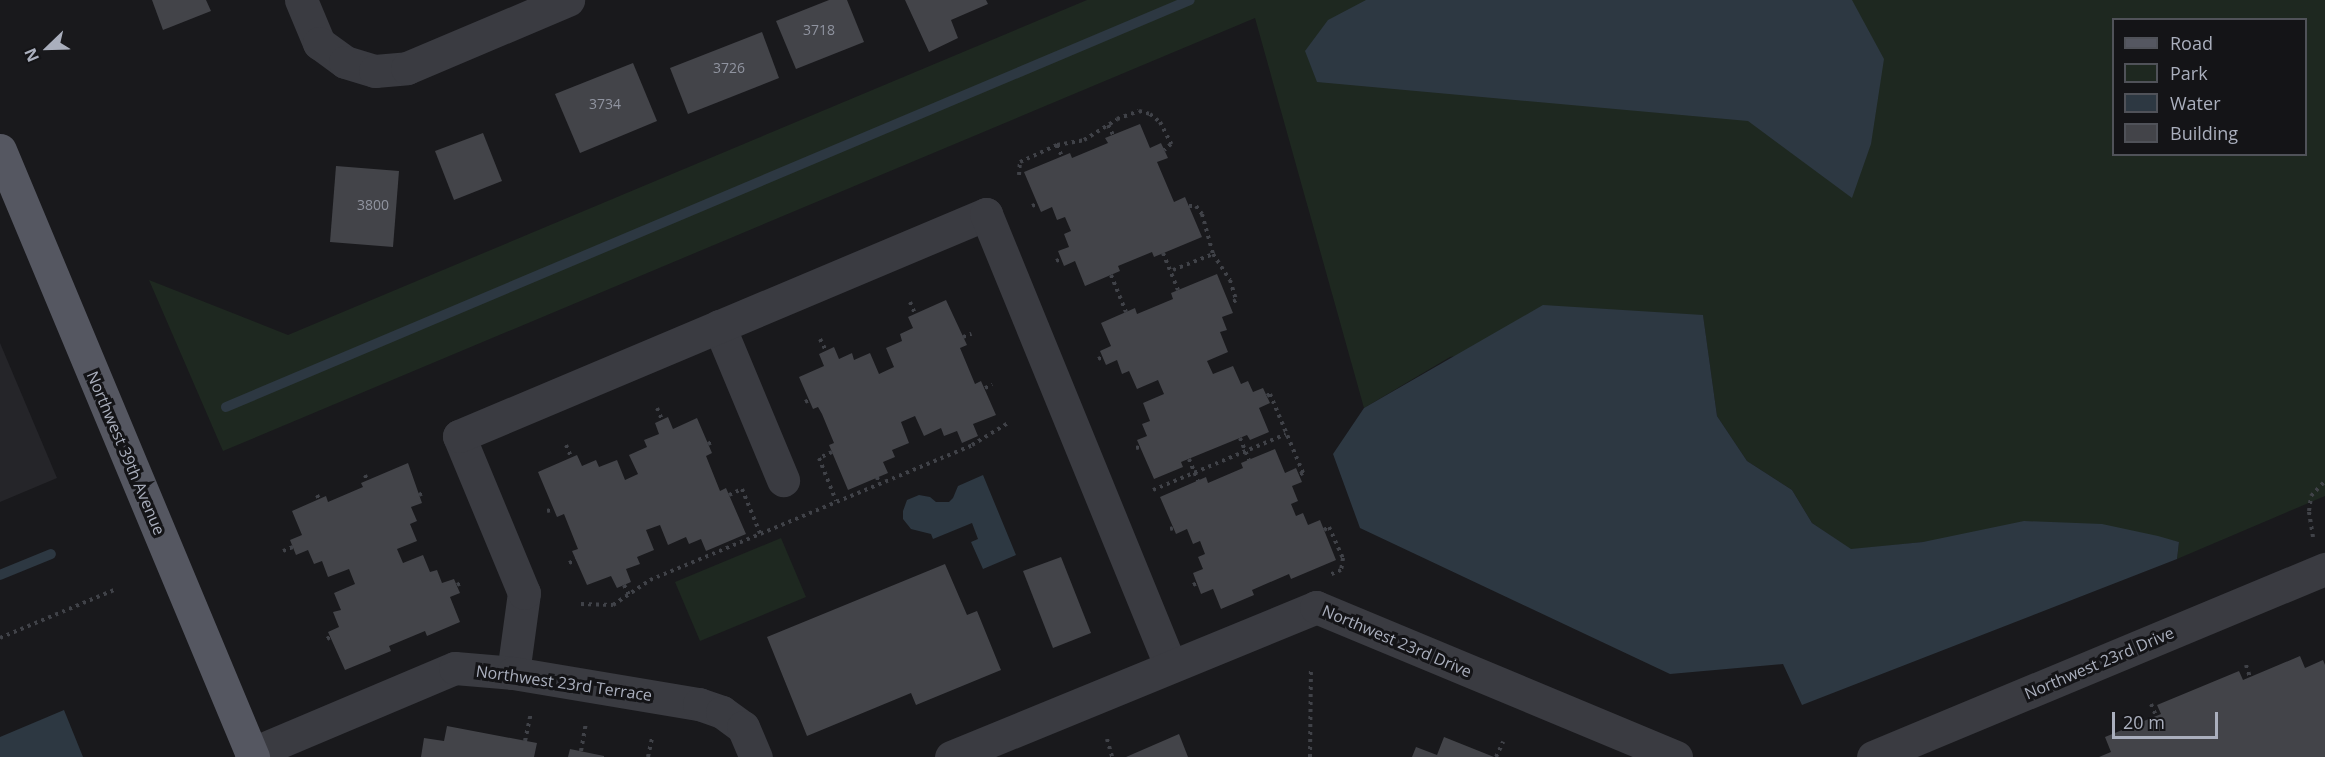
<!DOCTYPE html>
<style>
body{margin:0}
#map{position:relative;width:2325px;height:757px;overflow:hidden;background:#19191c;font-family:"Open Sans",sans-serif}
div>[style]{position:absolute}
.built>*{inset:0;background:#252529}
.green>*{inset:0;background:#1e2820}
.water>*{inset:0;background:#2d3842}
.stream>*{height:10px;margin:-5px;padding:0 5px;transform-origin:5px;border-radius:5px;background:#2d3842}
.building>*{inset:0;background:#434449}
.path>*{height:4px;margin-top:-2px;transform-origin:0;background:repeating-linear-gradient(90deg,#404248 0 3px,transparent 0 7.5px)}
.minor>*{height:33px;margin:-16.5px;padding:0 16.5px;transform-origin:16.5px;border-radius:16.5px;background:#3a3b41}
.major>*{height:33px;margin:-16.5px;padding:0 16.5px;transform-origin:16.5px;border-radius:16.5px;background:#555761}
span{translate:-50% -50%;white-space:nowrap;text-align:center;line-height:1.15;-webkit-text-stroke:6px #141417;paint-order:stroke}
.number-label{font-size:14px;color:#9094a0}
.number-label span{-webkit-text-stroke-width:0}
.street-label{font-size:16px;color:#aaafbd}
.legend{position:absolute;left:2112px;top:18px;width:195px;height:138px;box-sizing:border-box;background:#141417;border:2px solid #505259;margin:0;padding:8px 10px;list-style:none;font-size:18px;color:#aaafbd}
.legend li{display:flex;align-items:center;gap:12px;height:30px}
.legend b{width:30px;border:2px solid #505259}
.north{position:absolute;left:18px;top:18px;width:60px;height:60px;-webkit-text-stroke:4px #141417;paint-order:stroke;rotate:247deg;font-size:16px;font-weight:700;line-height:24px;text-align:center;color:#aaafbd}
.north::after{content:'';display:block;margin:auto;width:21px;height:27px;background:#aaafbd;clip-path:polygon(50% 0,100% 100%,50% 72%,0 100%)}
.scale{position:absolute;left:2112px;top:712px;width:106px;height:27px;box-sizing:border-box;border:3px solid #aaafbd;border-top:0;padding-left:8px;font-size:18px;line-height:21px;white-space:nowrap;color:#aaafbd;-webkit-text-stroke:4px #141417;paint-order:stroke}
</style>
<div id="map">
<div class="built">
<i style="clip-path:polygon(0 343px,57px 478px,0 502px)"></i>
</div>
<div class="green">
<i style="clip-path:polygon(evenodd,1087px 0,2325px 0,2325px 496px,2177px 559px,2179px 542px,2137px 532px,1923px 542px,1851px 550px,1812px 523px,1792px 490px,1747px 461px,1717px 416px,1703px 316px,1450px 357px,1364px 408px,1255px 18px,223px 451px,149px 280px,288px 335px,1087px 0,2114px 20px,2306px 20px,2306px 154px,2114px 154px,2114px 20px)"></i>
<i style="clip-path:polygon(781px 538px,806px 597px,700px 641px,675px 582px)"></i>
</div>
<div class="water">
<i style="clip-path:polygon(1366px 0,1852px 0,1884px 59px,1871px 144px,1852px 198px,1748px 121px,1317px 82px,1305px 51px,1328px 20px)"></i>
<i style="clip-path:polygon(1543px 305px,1703px 315px,1717px 416px,1747px 461px,1792px 490px,1812px 523px,1851px 549px,1923px 542px,2024px 521px,2102px 524px,2158px 536px,2179px 542px,2177px 559px,1802px 705px,1783px 664px,1670px 674px,1360px 528px,1333px 454px,1364px 408px)"></i>
<i style="clip-path:polygon(983px 475px,1016px 555px,983px 569px,971px 542px,978px 539px,972px 523px,933px 539px,931px 534px,911px 529px,903px 519px,903px 511px,907px 500px,919px 495px,930px 497px,936px 502px,949px 502px,953px 498px,958px 486px)"></i>
<i style="clip-path:polygon(64px 710px,83px 757px,0 757px,0 737px)"></i>
</div>
<div class="stream">
<i style="left:226px;top:407px;width:1046px;rotate:-22.89deg"></i>
<i style="left:0;top:575px;width:55px;rotate:-22.4deg"></i>
</div>
<div class="building">
<i style="clip-path:polygon(152px 0,206px 0,211px 11px,163px 30px)"></i>
<i style="clip-path:polygon(829px 0,847px 0,864px 42px,796px 69px,776px 21px)"></i>
<i style="clip-path:polygon(905px 0,986px 0,988px 4px,951px 20px,958px 38px,929px 52px)"></i>
<i style="clip-path:polygon(762px 32px,779px 78px,688px 114px,670px 68px)"></i>
<i style="clip-path:polygon(633px 63px,657px 121px,580px 153px,555px 94px)"></i>
<i style="clip-path:polygon(1140px 124px,1150px 148px,1161px 143px,1168px 158px,1157px 162px,1174px 202px,1185px 197px,1202px 237px,1154px 257px,1152px 252px,1118px 266px,1120px 271px,1085px 286px,1075px 261px,1064px 266px,1058px 251px,1069px 247px,1064px 234px,1071px 231px,1065px 217px,1057px 220px,1052px 207px,1041px 212px,1024px 172px,1070px 153px,1072px 158px,1108px 143px,1105px 138px)"></i>
<i style="clip-path:polygon(483px 133px,502px 181px,454px 200px,435px 151px)"></i>
<i style="clip-path:polygon(336px 166px,399px 171px,393px 247px,330px 242px)"></i>
<i style="clip-path:polygon(1217px 274px,1233px 313px,1222px 317px,1227px 330px,1220px 332px,1228px 352px,1207px 361px,1213px 374px,1233px 366px,1241px 384px,1248px 381px,1253px 392px,1263px 388px,1270px 403px,1259px 408px,1269px 432px,1250px 440px,1247px 435px,1181px 462px,1183px 467px,1154px 479px,1137px 440px,1147px 436px,1142px 424px,1150px 421px,1143px 403px,1164px 394px,1158px 380px,1137px 389px,1129px 371px,1122px 374px,1117px 360px,1106px 365px,1100px 351px,1111px 346px,1101px 323px,1135px 308px,1137px 314px,1173px 299px,1171px 293px)"></i>
<i style="clip-path:polygon(946px 300px,967px 345px,960px 348px,975px 384px,981px 381px,996px 415px,973px 424px,978px 436px,962px 443px,957px 431px,944px 436px,941px 428px,924px 436px,915px 416px,901px 422px,909px 443px,892px 450px,895px 457px,883px 462px,888px 473px,848px 490px,829px 445px,834px 443px,822px 414px,818px 407px,813px 409px,799px 377px,824px 366px,819px 354px,834px 347px,839px 359px,852px 353px,854px 360px,870px 353px,879px 374px,894px 367px,886px 348px,902px 341px,900px 334px,913px 328px,908px 317px)"></i>
<i style="clip-path:polygon(668px 417px,673px 429px,697px 418px,712px 453px,706px 456px,720px 491px,726px 488px,746px 534px,706px 551px,701px 539px,689px 544px,686px 537px,668px 545px,660px 525px,646px 530px,654px 550px,637px 557px,640px 564px,626px 569px,631px 582px,617px 588px,611px 576px,587px 585px,572px 551px,578px 549px,564px 514px,557px 517px,538px 472px,577px 455px,582px 466px,596px 460px,599px 467px,617px 460px,625px 480px,638px 474px,629px 455px,647px 447px,644px 440px,659px 434px,655px 423px)"></i>
<i style="clip-path:polygon(1275px 449px,1285px 473px,1296px 468px,1302px 482px,1292px 486px,1298px 501px,1291px 504px,1296px 516px,1303px 513px,1308px 525px,1320px 520px,1336px 560px,1291px 579px,1289px 574px,1252px 590px,1254px 595px,1221px 609px,1213px 589px,1201px 594px,1193px 573px,1203px 569px,1198px 557px,1205px 554px,1200px 541px,1193px 544px,1187px 529px,1176px 534px,1160px 497px,1206px 477px,1208px 483px,1243px 468px,1241px 463px)"></i>
<i style="clip-path:polygon(408px 463px,422px 503px,411px 507px,417px 521px,410px 524px,417px 541px,397px 549px,403px 563px,423px 555px,430px 572px,437px 570px,442px 583px,454px 579px,460px 593px,450px 597px,460px 622px,427px 636px,425px 631px,389px 646px,391px 651px,345px 670px,328px 632px,339px 627px,333px 612px,341px 610px,334px 593px,355px 584px,349px 569px,328px 577px,322px 561px,314px 564px,308px 550px,296px 555px,290px 540px,302px 535px,292px 511px,326px 496px,328px 502px,363px 487px,361px 483px)"></i>
<i style="clip-path:polygon(1061px 557px,1091px 633px,1053px 648px,1023px 571px)"></i>
<i style="clip-path:polygon(945px 564px,967px 615px,977px 611px,1001px 670px,916px 705px,911px 693px,807px 736px,767px 637px)"></i>
<i style="clip-path:polygon(2300px 656px,2305px 668px,2323px 660px,2325px 665px,2325px 757px,2099px 757px,2111px 752px,2105px 737px,2161px 714px,2157px 705px,2239px 671px,2243px 680px)"></i>
<i style="clip-path:polygon(447px 726px,537px 743px,534px 757px,421px 757px,424px 738px,444px 741px)"></i>
<i style="clip-path:polygon(1179px 734px,1188px 757px,1126px 757px)"></i>
<i style="clip-path:polygon(1444px 737px,1494px 757px,1412px 757px,1416px 747px,1437px 755px)"></i>
<i style="clip-path:polygon(570px 749px,604px 756px,604px 757px,568px 757px)"></i>
</div>
<div class="path">
<i style="left:1108px;top:125px;width:11px;rotate:63deg"></i>
<i style="left:1057px;top:145px;width:13px;rotate:67deg"></i>
<i style="left:1019px;top:175px;width:13px;rotate:-86deg"></i>
<i style="left:1020px;top:162px;width:41px;rotate:-24.7deg"></i>
<i style="left:1057px;top:145px;width:27px;rotate:-10deg"></i>
<i style="left:1084px;top:140px;width:39px;rotate:-32deg"></i>
<i style="left:1117px;top:119px;width:23px;rotate:-20deg"></i>
<i style="left:1139px;top:111px;width:11px;rotate:15deg"></i>
<i style="left:1150px;top:114px;width:13px;rotate:39deg"></i>
<i style="left:1160px;top:122px;width:25px;rotate:63deg"></i>
<i style="left:1171px;top:144px;width:9px;rotate:139deg"></i>
<i style="left:1032px;top:206px;width:5px;rotate:-22deg"></i>
<i style="left:1189px;top:206px;width:7px"></i>
<i style="left:1196px;top:206px;width:10px;rotate:53deg"></i>
<i style="left:1202px;top:214px;width:41px;rotate:74.6deg"></i>
<i style="left:1213px;top:254px;width:31px;rotate:57deg"></i>
<i style="left:1230px;top:280px;width:21px;rotate:73deg"></i>
<i style="left:1236px;top:300px;width:7px;rotate:146deg"></i>
<i style="left:1163px;top:253px;width:40px;rotate:68deg"></i>
<i style="left:1056px;top:261px;width:5px;rotate:-22deg"></i>
<i style="left:1173px;top:270px;width:43px;rotate:-21.8deg"></i>
<i style="left:1111px;top:275px;width:40px;rotate:68deg"></i>
<i style="left:910px;top:302px;width:13px;rotate:67deg"></i>
<i style="left:963px;top:337px;width:9px;rotate:-21deg"></i>
<i style="left:820px;top:339px;width:13px;rotate:63deg"></i>
<i style="left:1098px;top:359px;width:5px;rotate:-22deg"></i>
<i style="left:985px;top:388px;width:8px;rotate:-23deg"></i>
<i style="left:1267px;top:396px;width:4px;rotate:-34deg"></i>
<i style="left:1270px;top:394px;width:86px;rotate:67.3deg"></i>
<i style="left:1303px;top:473px;width:4px;rotate:153deg"></i>
<i style="left:805px;top:402px;width:4px;rotate:-27deg"></i>
<i style="left:657px;top:408px;width:13px;rotate:67deg"></i>
<i style="left:1240px;top:438px;width:24px;rotate:68deg"></i>
<i style="left:708px;top:444px;width:7px;rotate:-27deg"></i>
<i style="left:566px;top:445px;width:13px;rotate:67deg"></i>
<i style="left:1136px;top:448px;width:4px;rotate:-14deg"></i>
<i style="left:832px;top:452px;width:14px;rotate:155deg"></i>
<i style="left:819px;top:458px;width:46px;rotate:68.4deg"></i>
<i style="left:1189px;top:459px;width:24px;rotate:68deg"></i>
<i style="left:365px;top:475px;width:5px;rotate:68deg"></i>
<i style="left:877px;top:477px;width:7px;rotate:74deg"></i>
<i style="left:1153px;top:490px;width:144px;rotate:-22.8deg"></i>
<i style="left:317px;top:495px;width:4px;rotate:63deg"></i>
<i style="left:419px;top:495px;width:7px;rotate:-27deg"></i>
<i style="left:729px;top:495px;width:14px;rotate:-25deg"></i>
<i style="left:742px;top:489px;width:48px;rotate:67.8deg"></i>
<i style="left:547px;top:511px;width:7px;rotate:-16deg"></i>
<i style="left:1170px;top:529px;width:3px;rotate:-18deg"></i>
<i style="left:1324px;top:530px;width:6px;rotate:-31deg"></i>
<i style="left:1329px;top:527px;width:34px;rotate:66deg"></i>
<i style="left:1343px;top:558px;width:12px;rotate:99deg"></i>
<i style="left:1341px;top:570px;width:13px;rotate:157deg"></i>
<i style="left:2313px;top:537px;width:26px;rotate:-99deg"></i>
<i style="left:2309px;top:511px;width:15px;rotate:-82deg"></i>
<i style="left:2311px;top:496px;width:21px;rotate:-47deg"></i>
<i style="left:283px;top:551px;width:11px;rotate:-22deg"></i>
<i style="left:569px;top:563px;width:8px;rotate:-23deg"></i>
<i style="left:457px;top:585px;width:7px;rotate:-27deg"></i>
<i style="left:624px;top:585px;width:11px;rotate:63deg"></i>
<i style="left:1193px;top:585px;width:4px;rotate:-27deg"></i>
<i style="left:581px;top:604px;width:32px;rotate:2deg"></i>
<i style="left:613px;top:605px;width:45px;rotate:-34deg"></i>
<i style="left:650px;top:580px;width:349px;rotate:-22.7deg"></i>
<i style="left:972px;top:445px;width:42px;rotate:-31.4deg"></i>
<i style="left:0;top:638px;width:124px;rotate:-22.8deg"></i>
<i style="left:327px;top:639px;width:4px;rotate:-34deg"></i>
<i style="left:2246px;top:665px;width:13px;rotate:72deg"></i>
<i style="left:2151px;top:704px;width:13px;rotate:67deg"></i>
<i style="left:1107px;top:739px;width:19px;rotate:74deg"></i>
<i style="left:525px;top:741px;width:29px;rotate:-78deg"></i>
<i style="left:581px;top:751px;width:28px;rotate:-80deg"></i>
<i style="left:648px;top:757px;width:19px;rotate:-78deg"></i>
<i style="left:1310px;top:757px;width:90px;rotate:-89.4deg"></i>
<i style="left:1496px;top:757px;width:17px;rotate:-65deg"></i>
</div>
<div class="minor">
<i style="left:301px;top:0;width:47px;rotate:67.3deg"></i>
<i style="left:319px;top:43px;width:32px;rotate:36deg"></i>
<i style="left:345px;top:62px;width:31px;rotate:17deg"></i>
<i style="left:375px;top:71px;width:32px;rotate:-5deg"></i>
<i style="left:407px;top:68px;width:175px;rotate:-22.9deg"></i>
<i style="left:719px;top:326px;width:167px;rotate:67.4deg"></i>
<i style="left:513px;top:673px;width:81px;rotate:-82.2deg"></i>
<i style="left:524px;top:593px;width:170px;rotate:-112.5deg"></i>
<i style="left:459px;top:436px;width:572px;rotate:-22.84deg"></i>
<i style="left:986px;top:214px;width:488px;rotate:67.8deg"></i>
<i style="left:251px;top:754px;width:221px;rotate:-22.9deg"></i>
<i style="left:455px;top:668px;width:58px;rotate:4.9deg"></i>
<i style="left:513px;top:673px;width:189px;rotate:9.5deg"></i>
<i style="left:699px;top:704px;width:24px;rotate:19deg"></i>
<i style="left:722px;top:712px;width:26px;rotate:36deg"></i>
<i style="left:743px;top:727px;width:33px;rotate:67deg"></i>
<i style="left:951px;top:757px;width:395px;rotate:-22.3deg"></i>
<i style="left:1316px;top:607px;width:390px;rotate:22.6deg"></i>
<i style="left:1873px;top:757px;width:490px;rotate:-22.6deg"></i>
</div>
<div class="major">
<i style="left:0;top:150px;width:658px;rotate:67.37deg"></i>
</div>
<div class="number-label">
<span style="left:819px;top:30px">3718</span>
<span style="left:729px;top:68px">3726</span>
<span style="left:605px;top:104px">3734</span>
<span style="left:373px;top:205px">3800</span>
</div>
<div class="street-label">
<span style="left:126px;top:453px;rotate:67deg">Northwest 39th Avenue</span>
<span style="left:1397px;top:641px;rotate:23deg">Northwest 23rd Drive</span>
<span style="left:2099px;top:663px;rotate:-23deg">Northwest 23rd Drive</span>
<span style="left:564px;top:683px;rotate:8deg">Northwest 23rd Terrace</span>
</div>
<ul class="legend">
<li><b style="height:8px;background:#555761"></b>Road</li>
<li><b style="height:16px;background:#1e2820"></b>Park</li>
<li><b style="height:16px;background:#2d3842"></b>Water</li>
<li><b style="height:16px;background:#434449"></b>Building</li>
</ul>
<div class="north">N</div>
<div class="scale">20 m</div>
</div>
